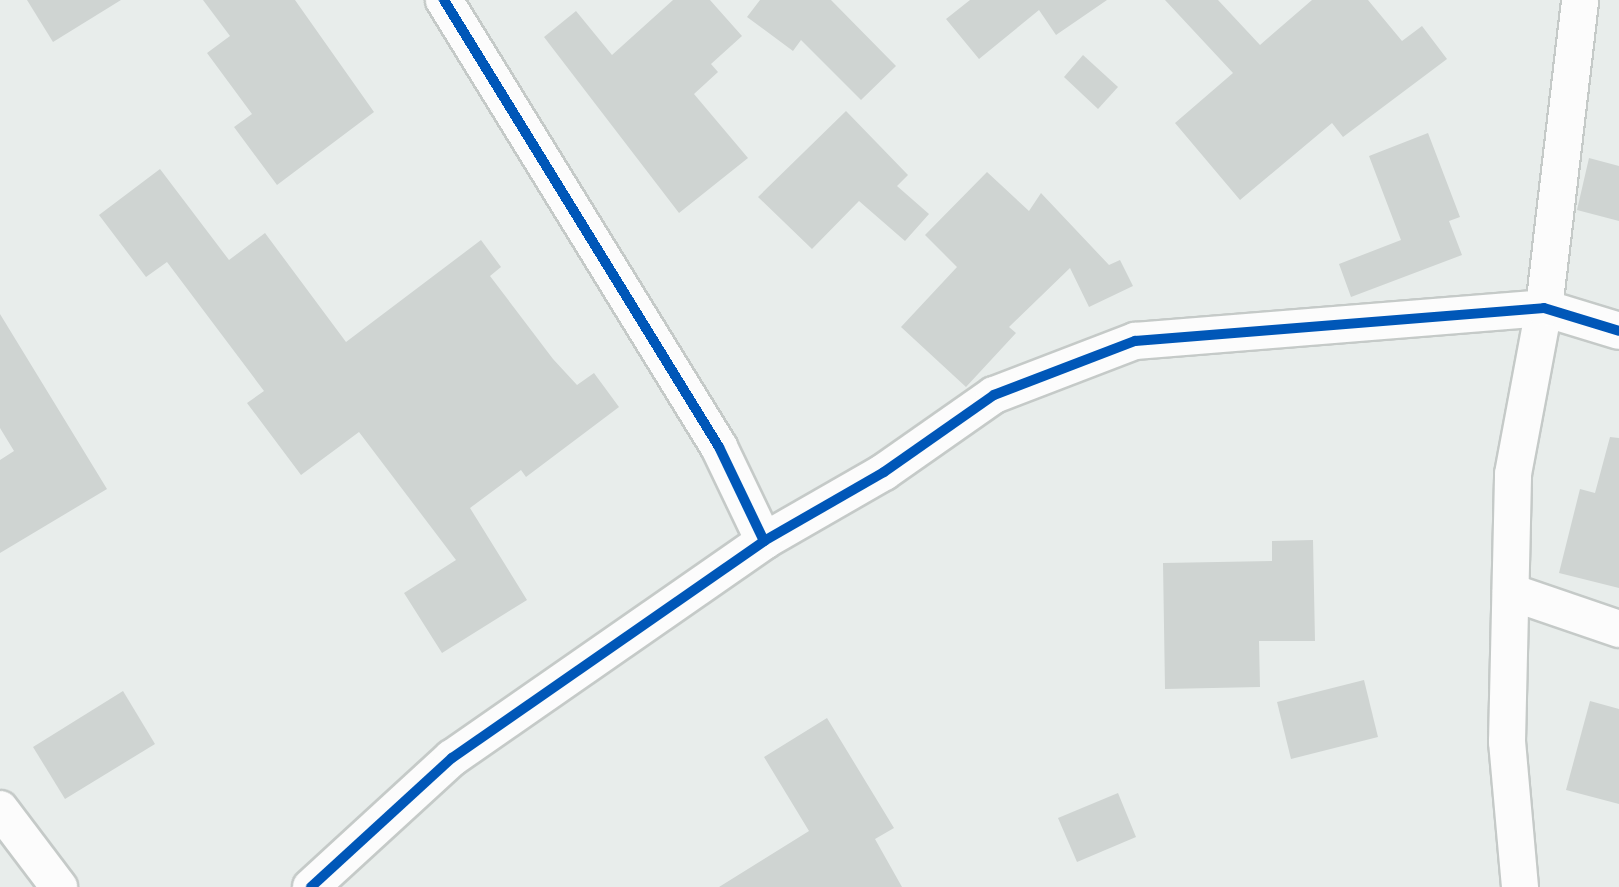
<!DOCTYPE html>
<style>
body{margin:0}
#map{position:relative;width:1619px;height:887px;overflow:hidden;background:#e8edeb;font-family:Roboto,sans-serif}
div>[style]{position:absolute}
.building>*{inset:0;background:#cfd4d2}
.roads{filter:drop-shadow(2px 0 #c5cac8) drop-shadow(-2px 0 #c5cac8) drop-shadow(0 2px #c5cac8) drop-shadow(0 -2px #c5cac8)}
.minor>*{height:36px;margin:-18px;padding:0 18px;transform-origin:18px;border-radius:18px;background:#fcfcfc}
.cycleway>*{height:10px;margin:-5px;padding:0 5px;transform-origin:5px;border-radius:5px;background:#0057b8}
span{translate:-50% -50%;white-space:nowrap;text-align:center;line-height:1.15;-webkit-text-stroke:7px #f7fbf9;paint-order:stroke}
</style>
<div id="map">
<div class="building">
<i style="clip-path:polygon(27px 0,121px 0,53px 42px)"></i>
<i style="clip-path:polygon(203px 0,295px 0,374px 112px,277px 185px,234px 127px,252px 114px,207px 53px,230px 36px)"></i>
<i style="clip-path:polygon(673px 0,710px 0,742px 36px,711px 64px,718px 72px,694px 94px,748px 158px,679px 213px,544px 37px,576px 11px,612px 55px)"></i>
<i style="clip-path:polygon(760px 0,831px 0,896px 66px,861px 100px,801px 40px,793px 51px,747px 17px)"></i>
<i style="clip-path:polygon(970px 0,1107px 0,1056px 35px,1039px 10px,979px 59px,946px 19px)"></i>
<i style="clip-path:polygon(1165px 0,1218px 0,1260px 45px,1312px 0,1368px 0,1402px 41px,1422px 26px,1447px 59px,1343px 137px,1332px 123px,1240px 200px,1175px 123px,1233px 73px)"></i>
<i style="clip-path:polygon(1083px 55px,1118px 87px,1098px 109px,1064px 77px)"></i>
<i style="clip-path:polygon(846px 111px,908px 175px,897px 186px,929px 214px,905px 241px,859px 201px,812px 249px,758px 197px)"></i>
<i style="clip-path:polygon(1428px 133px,1460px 217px,1449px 221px,1462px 255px,1351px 297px,1339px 264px,1401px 240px,1369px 156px)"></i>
<i style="clip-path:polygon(1589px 158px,1619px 166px,1619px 221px,1577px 210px)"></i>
<i style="clip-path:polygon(160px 169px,229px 260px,265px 233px,346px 342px,481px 240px,501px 267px,490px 276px,553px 359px,577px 385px,594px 373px,619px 407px,526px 477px,521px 470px,470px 508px,527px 600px,442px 653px,404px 593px,456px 560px,359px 432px,301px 475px,247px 403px,264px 391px,167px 262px,146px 277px,99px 215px)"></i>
<i style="clip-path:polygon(987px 172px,1029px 211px,1041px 193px,1109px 265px,1120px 260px,1133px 286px,1089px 307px,1070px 268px,1009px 327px,1016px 333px,966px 387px,901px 327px,957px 267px,925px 235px)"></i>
<i style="clip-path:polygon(0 314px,107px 489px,0 553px,0 460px,14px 451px,0 428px)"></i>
<i style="clip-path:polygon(1610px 437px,1619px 438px,1619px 588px,1559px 573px,1580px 489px,1595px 493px)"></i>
<i style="clip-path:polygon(1313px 540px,1315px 641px,1259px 641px,1260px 687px,1165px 689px,1163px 563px,1272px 561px,1272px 541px)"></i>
<i style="clip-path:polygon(1364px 680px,1378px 737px,1291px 759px,1277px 702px)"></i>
<i style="clip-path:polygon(123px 691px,155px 744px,65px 799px,33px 747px)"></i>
<i style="clip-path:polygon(1590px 701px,1619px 709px,1619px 804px,1566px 790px)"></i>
<i style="clip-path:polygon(827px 718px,894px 828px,875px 839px,902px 887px,719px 887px,809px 831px,764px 757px)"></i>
<i style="clip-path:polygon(1118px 793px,1136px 837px,1077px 862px,1058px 818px)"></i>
</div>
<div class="roads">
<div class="minor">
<i style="left:764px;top:541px;width:138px;rotate:-29.9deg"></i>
<i style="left:884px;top:472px;width:134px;rotate:-35deg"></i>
<i style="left:994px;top:395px;width:151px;rotate:-21deg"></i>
<i style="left:1135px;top:341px;width:410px;rotate:-4.6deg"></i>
<i style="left:1544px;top:308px;width:78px;rotate:17deg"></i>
<i style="left:1511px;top:592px;width:114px;rotate:18.9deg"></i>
<i style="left:0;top:809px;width:98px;rotate:52.9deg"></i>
<i style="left:311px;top:887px;width:191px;rotate:-42.5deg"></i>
<i style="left:452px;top:758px;width:380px;rotate:-34.8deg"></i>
<i style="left:764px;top:541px;width:104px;rotate:-115.6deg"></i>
<i style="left:719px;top:447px;width:525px;rotate:-121.6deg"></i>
<i style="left:1520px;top:887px;width:146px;rotate:-95.1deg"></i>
<i style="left:1507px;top:742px;width:268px;rotate:-88.7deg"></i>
<i style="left:1513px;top:474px;width:169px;rotate:-79.4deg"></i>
<i style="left:1544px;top:308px;width:310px;rotate:-83.3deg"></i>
</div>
</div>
<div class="cycleway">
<i style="left:764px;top:541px;width:138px;rotate:-29.9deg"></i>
<i style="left:884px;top:472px;width:134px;rotate:-35deg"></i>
<i style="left:994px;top:395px;width:151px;rotate:-21deg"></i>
<i style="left:1135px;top:341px;width:410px;rotate:-4.6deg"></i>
<i style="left:1544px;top:308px;width:78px;rotate:17deg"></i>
<i style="left:311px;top:887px;width:191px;rotate:-42.5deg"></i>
<i style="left:452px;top:758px;width:380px;rotate:-34.8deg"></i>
<i style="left:764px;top:541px;width:104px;rotate:-115.6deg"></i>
<i style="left:719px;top:447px;width:525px;rotate:-121.6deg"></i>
</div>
</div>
